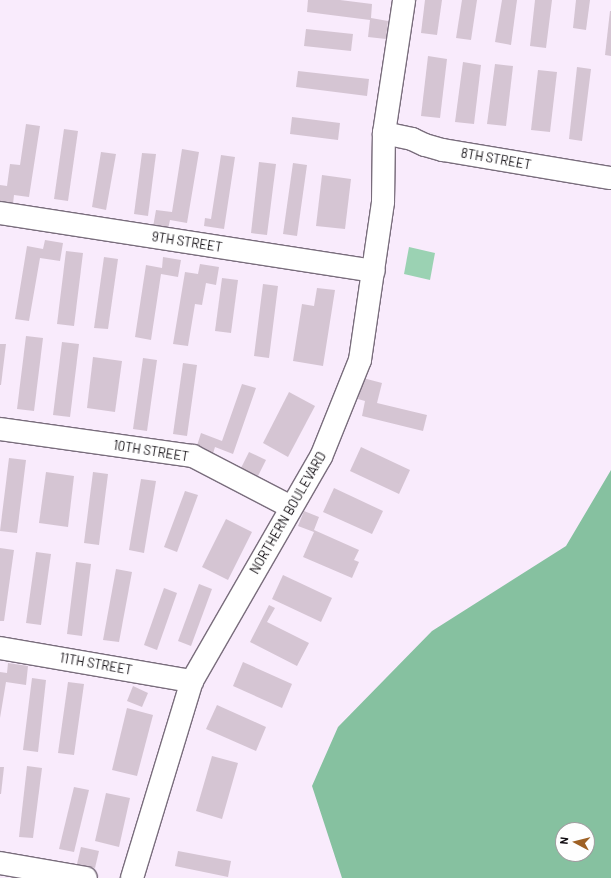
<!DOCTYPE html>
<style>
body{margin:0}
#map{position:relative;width:611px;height:878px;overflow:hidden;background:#f9ebfc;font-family:Barlow,sans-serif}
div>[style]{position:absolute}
.green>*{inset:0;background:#9bd2b3}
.forest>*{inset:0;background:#86c1a0}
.building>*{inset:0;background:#d5c5d3}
.roads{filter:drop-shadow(1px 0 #796d7c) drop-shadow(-1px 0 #796d7c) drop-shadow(0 1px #796d7c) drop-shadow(0 -1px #796d7c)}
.minor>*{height:22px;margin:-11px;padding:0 11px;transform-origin:11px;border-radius:11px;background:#fff}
span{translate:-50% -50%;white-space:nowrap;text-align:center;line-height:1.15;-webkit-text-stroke:3.5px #fefefe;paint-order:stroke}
.street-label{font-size:13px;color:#100c11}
.north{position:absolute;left:555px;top:822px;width:40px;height:40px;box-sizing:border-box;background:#fefefe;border:1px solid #9f9d9f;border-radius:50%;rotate:277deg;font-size:11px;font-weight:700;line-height:16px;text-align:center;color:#100c11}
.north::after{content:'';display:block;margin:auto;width:14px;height:18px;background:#9e6125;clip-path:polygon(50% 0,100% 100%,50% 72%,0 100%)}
</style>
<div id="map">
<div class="green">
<i style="clip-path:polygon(409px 247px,435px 253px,430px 280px,404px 274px)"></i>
</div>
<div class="forest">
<i style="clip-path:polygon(evenodd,611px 470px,611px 878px,342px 878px,312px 786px,338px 727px,432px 631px,566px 546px,611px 470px,563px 830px,587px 830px,587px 854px,563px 854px,563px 830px)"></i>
</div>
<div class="building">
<i style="clip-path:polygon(308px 0,340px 0,372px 4px,371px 18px,388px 21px,386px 39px,368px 37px,370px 20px,307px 12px)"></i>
<i style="clip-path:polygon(425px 0,442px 0,437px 35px,421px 33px)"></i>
<i style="clip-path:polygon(462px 0,477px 0,471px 40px,456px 38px)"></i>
<i style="clip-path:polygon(502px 0,517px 0,511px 45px,495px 42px)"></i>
<i style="clip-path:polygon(535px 0,552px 0,546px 48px,530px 46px)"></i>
<i style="clip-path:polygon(576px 0,590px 0,586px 30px,573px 28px)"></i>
<i style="clip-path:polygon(610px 11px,611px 11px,611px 56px,605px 55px)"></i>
<i style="clip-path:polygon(306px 29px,353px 34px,351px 51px,304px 46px)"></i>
<i style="clip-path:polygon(428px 56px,447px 59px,440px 118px,421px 116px)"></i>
<i style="clip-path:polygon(463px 62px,481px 65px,474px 124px,455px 122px)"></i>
<i style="clip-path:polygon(495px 64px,513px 66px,506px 126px,487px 124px)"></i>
<i style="clip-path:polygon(577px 67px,591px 69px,582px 141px,569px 139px)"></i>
<i style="clip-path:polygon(538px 70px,557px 72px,550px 132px,531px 130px)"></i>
<i style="clip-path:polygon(298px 71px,369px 79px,367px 96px,296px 87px)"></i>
<i style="clip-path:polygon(292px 117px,340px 123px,338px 140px,290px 134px)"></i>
<i style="clip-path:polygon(26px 124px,40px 126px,29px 197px,14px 195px,13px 204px,0 202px,0 185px,7px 186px,10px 164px,20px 165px)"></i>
<i style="clip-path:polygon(64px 129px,78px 131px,68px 201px,54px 199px)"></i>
<i style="clip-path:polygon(182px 149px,199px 152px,187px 223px,170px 220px,168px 229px,153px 227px,156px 210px,172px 212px)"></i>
<i style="clip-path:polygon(101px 152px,116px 154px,106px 210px,92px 207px)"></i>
<i style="clip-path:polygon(142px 153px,156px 154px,148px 216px,134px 214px)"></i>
<i style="clip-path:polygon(221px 155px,235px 157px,224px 229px,204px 226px,205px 218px,211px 219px)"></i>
<i style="clip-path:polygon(259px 162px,276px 164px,267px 235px,251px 233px)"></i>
<i style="clip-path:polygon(293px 163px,307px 165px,297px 236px,283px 234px)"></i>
<i style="clip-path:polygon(322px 175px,351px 179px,345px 229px,316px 226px)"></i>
<i style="clip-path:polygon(45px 240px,63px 243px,60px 261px,40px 258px,29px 321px,15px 319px,27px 246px,43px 249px)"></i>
<i style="clip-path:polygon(66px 251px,83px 253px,74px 326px,57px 324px)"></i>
<i style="clip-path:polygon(104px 257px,118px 259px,108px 329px,94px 328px)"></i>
<i style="clip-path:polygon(163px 257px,181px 260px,178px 277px,161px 274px,151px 340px,135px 337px,146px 265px,162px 268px)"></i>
<i style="clip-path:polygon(200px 264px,219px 267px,216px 285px,206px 283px,202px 305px,195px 304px,188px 346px,173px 344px,185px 272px,198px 274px)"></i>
<i style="clip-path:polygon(222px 278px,238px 280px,231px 333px,215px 331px)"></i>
<i style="clip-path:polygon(263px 284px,278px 286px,269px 358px,254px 356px)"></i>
<i style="clip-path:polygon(317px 288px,335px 290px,323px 366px,293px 361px,302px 304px,314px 306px)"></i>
<i style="clip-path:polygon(26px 336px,43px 338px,34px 411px,17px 409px)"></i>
<i style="clip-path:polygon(62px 342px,79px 344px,70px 417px,53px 415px)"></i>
<i style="clip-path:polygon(0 344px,6px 344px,1px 385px,0 385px)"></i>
<i style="clip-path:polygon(93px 357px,122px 361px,115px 412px,87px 408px)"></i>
<i style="clip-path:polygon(143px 358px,157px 360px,147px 431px,133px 429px)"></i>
<i style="clip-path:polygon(183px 363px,197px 365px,187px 436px,173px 434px)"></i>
<i style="clip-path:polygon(363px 378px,382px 383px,377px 403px,427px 415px,423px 431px,362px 416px,365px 401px,358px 399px)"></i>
<i style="clip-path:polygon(242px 384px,256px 388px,233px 454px,215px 447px,212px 457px,195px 452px,201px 433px,222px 441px)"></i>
<i style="clip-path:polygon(289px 392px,315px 406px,288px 457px,263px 443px)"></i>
<i style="clip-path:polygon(361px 447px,410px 470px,399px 494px,350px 471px)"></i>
<i style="clip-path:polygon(249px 452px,266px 460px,258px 476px,241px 468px)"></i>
<i style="clip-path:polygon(9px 458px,26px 460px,17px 533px,0 531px)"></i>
<i style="clip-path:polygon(46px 472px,74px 476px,68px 527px,39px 523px)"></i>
<i style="clip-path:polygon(93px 472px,108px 474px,99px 545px,84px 543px)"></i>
<i style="clip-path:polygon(141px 479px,156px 481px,144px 553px,129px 550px)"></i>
<i style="clip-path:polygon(334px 488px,383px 511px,372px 534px,323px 512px)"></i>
<i style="clip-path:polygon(185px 491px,198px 495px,177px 552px,164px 547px)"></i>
<i style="clip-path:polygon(304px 511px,319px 517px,314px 530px,359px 550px,354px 560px,359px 562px,352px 578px,303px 557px,314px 532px,298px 526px)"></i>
<i style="clip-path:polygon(226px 519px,252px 532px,228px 580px,202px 567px)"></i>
<i style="clip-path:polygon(0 548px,14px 550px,4px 621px,0 621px)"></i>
<i style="clip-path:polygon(36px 552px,51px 554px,41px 625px,26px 623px)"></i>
<i style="clip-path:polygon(76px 562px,91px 564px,82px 636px,67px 634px)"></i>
<i style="clip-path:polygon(116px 569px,132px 572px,119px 642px,103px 640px)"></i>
<i style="clip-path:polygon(283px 575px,332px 598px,321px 622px,272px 599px)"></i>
<i style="clip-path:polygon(199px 584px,212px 589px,191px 646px,178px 641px)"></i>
<i style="clip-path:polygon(164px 588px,177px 593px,157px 650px,144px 645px)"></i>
<i style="clip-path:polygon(269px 605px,275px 608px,267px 622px,309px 643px,297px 666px,250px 642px)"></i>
<i style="clip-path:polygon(243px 662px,292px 684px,282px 708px,233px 686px)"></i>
<i style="clip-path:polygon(8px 663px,28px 666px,26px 685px,6px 682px,0 718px,0 672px,7px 673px)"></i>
<i style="clip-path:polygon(32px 678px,46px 680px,38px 752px,23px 750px)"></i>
<i style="clip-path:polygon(68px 682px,84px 684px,74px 755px,58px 753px)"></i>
<i style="clip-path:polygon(133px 686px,148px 693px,142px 707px,127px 701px)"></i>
<i style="clip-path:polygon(217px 705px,266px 727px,256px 751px,206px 729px)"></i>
<i style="clip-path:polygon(127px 708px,153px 715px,137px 776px,112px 770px)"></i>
<i style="clip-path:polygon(212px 756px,238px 763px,222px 819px,196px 811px)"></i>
<i style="clip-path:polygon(27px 766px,42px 768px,33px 838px,19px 837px)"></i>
<i style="clip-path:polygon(0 767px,4px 767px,1px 794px,0 794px)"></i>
<i style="clip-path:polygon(74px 787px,89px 790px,74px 852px,59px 849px)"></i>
<i style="clip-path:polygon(106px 793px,130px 798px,119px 847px,95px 841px)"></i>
<i style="clip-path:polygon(81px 847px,99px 851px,95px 868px,77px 864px)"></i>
<i style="clip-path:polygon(178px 851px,231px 861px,228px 877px,175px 866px)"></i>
</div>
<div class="roads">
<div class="minor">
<i style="left:384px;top:133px;width:29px;rotate:12deg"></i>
<i style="left:412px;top:139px;width:14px;rotate:25deg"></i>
<i style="left:425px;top:145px;width:19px;rotate:16deg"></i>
<i style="left:443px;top:150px;width:170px;rotate:9.5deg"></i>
<i style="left:0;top:213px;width:378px;rotate:8.8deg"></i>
<i style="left:0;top:429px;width:195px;rotate:8deg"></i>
<i style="left:193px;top:456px;width:110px;rotate:27.5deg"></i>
<i style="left:0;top:648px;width:195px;rotate:9.8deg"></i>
<i style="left:0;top:863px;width:87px;rotate:9.9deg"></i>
<i style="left:132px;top:878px;width:206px;rotate:-73.1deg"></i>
<i style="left:192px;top:681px;width:258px;rotate:-60.1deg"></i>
<i style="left:321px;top:457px;width:105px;rotate:-68.1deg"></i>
<i style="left:360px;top:360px;width:160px;rotate:-81.7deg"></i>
<i style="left:383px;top:202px;width:69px;rotate:-89.2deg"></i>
<i style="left:384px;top:133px;width:134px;rotate:-81.4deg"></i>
</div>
</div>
<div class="street-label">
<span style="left:496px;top:159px;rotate:10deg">8TH STREET</span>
<span style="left:187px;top:242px;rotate:9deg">9TH STREET</span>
<span style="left:151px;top:451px;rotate:9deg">10TH STREET</span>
<span style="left:288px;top:513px;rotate:-60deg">NORTHERN BOULEVARD</span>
<span style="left:96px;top:664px;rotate:10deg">11TH STREET</span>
</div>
<div class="north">N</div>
</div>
